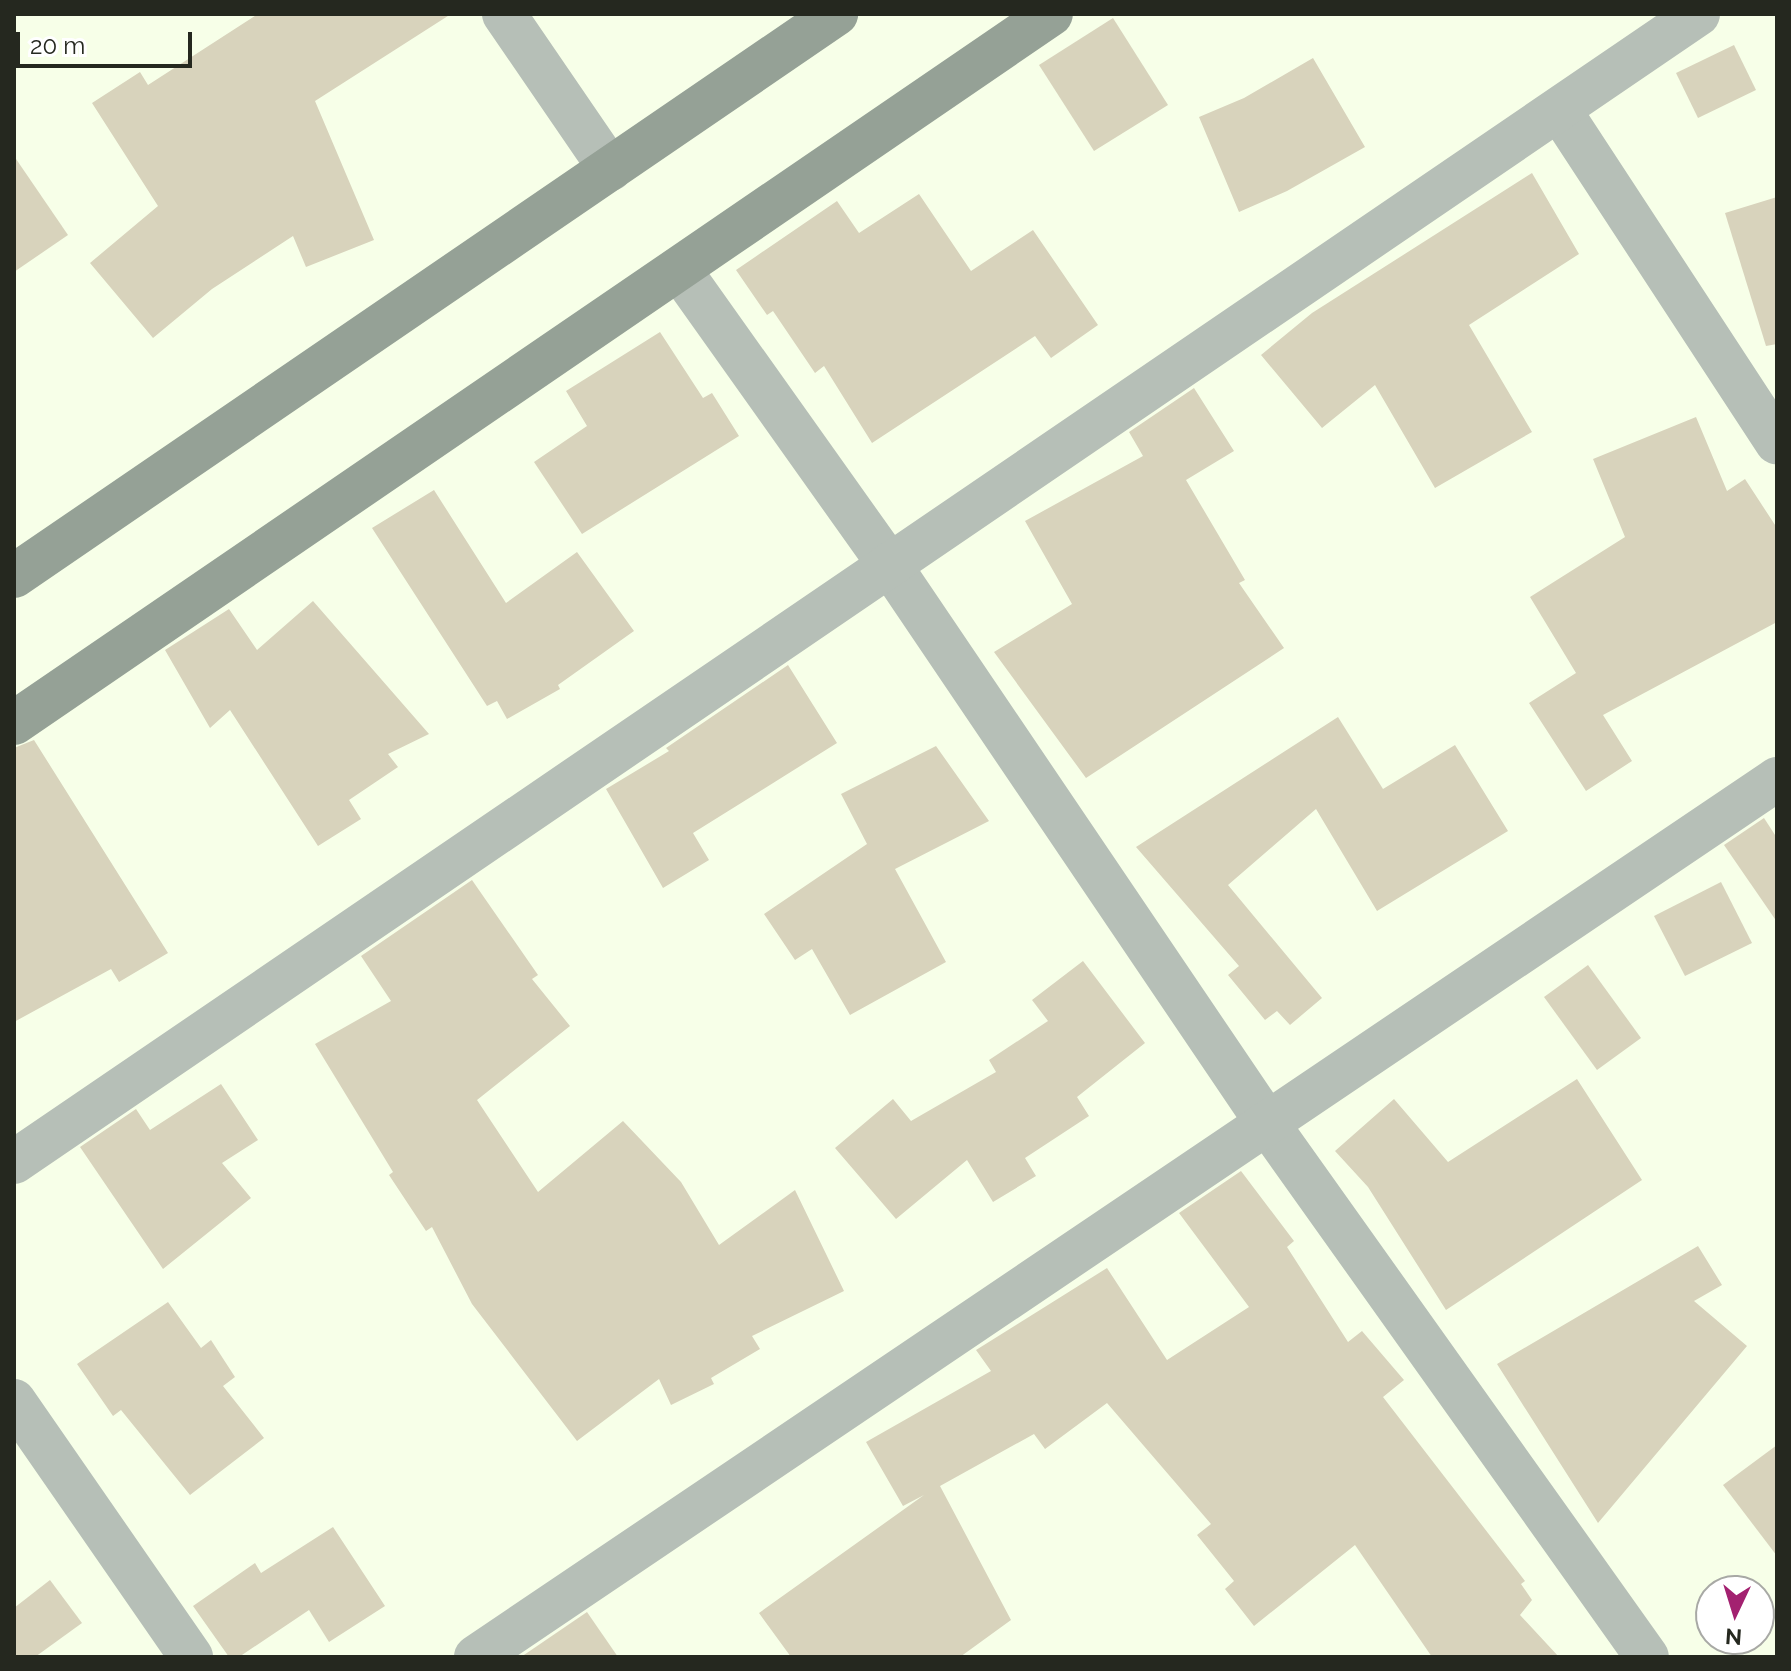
<!DOCTYPE html>
<style>
body{margin:0}
#map{position:relative;width:1791px;height:1671px;overflow:hidden;background:#f7ffe8;font-family:Raleway,sans-serif}
div>[style]{position:absolute}
.building>*{inset:0;background:#d8d3bc}
.street>*{height:44px;margin:-22px;padding:0 22px;transform-origin:22px;border-radius:22px;background:#b6bfb7}
.secondary>*{height:44px;margin:-22px;padding:0 22px;transform-origin:22px;border-radius:22px;background:#95a196}
span{translate:-50% -50%;white-space:nowrap;text-align:center;line-height:1.15;-webkit-text-stroke:8px #fff;paint-order:stroke}
.frame{position:absolute;inset:0;border:16px solid #25281f;pointer-events:none}
.north{position:absolute;left:1695px;top:1575px;width:80px;height:80px;box-sizing:border-box;background:#fff;border:2px solid #a8a9a5;border-radius:50%;rotate:184deg;font-size:22px;font-weight:700;line-height:32px;text-align:center;color:#25281f}
.north::after{content:'';display:block;margin:auto;width:28px;height:36px;background:#a32170;clip-path:polygon(50% 0,100% 100%,50% 72%,0 100%)}
.scale{position:absolute;left:16px;top:32px;width:176px;height:36px;box-sizing:border-box;border:4px solid #25281f;border-top:0;padding-left:10px;font-size:24px;line-height:28px;white-space:nowrap;color:#25281f;-webkit-text-stroke:6px #fff;paint-order:stroke}
</style>
<div id="map">
<div class="building">
<i style="clip-path:polygon(258px 14px,451px 14px,315px 101px,374px 240px,306px 267px,293px 236px,212px 289px,153px 338px,90px 263px,158px 206px,92px 103px,140px 72px,148px 85px)"></i>
<i style="clip-path:polygon(1113px 18px,1168px 105px,1094px 151px,1039px 65px)"></i>
<i style="clip-path:polygon(1734px 45px,1756px 90px,1698px 118px,1676px 73px)"></i>
<i style="clip-path:polygon(1313px 58px,1365px 147px,1287px 191px,1239px 212px,1199px 117px,1244px 98px)"></i>
<i style="clip-path:polygon(14px 156px,68px 235px,14px 272px)"></i>
<i style="clip-path:polygon(1532px 173px,1579px 254px,1469px 325px,1532px 432px,1435px 488px,1375px 385px,1322px 428px,1261px 355px,1312px 313px)"></i>
<i style="clip-path:polygon(919px 194px,971px 271px,1033px 230px,1098px 325px,1051px 358px,1035px 336px,872px 443px,824px 366px,815px 373px,773px 311px,767px 315px,736px 270px,837px 201px,859px 233px)"></i>
<i style="clip-path:polygon(1777px 197px,1777px 344px,1766px 346px,1725px 213px)"></i>
<i style="clip-path:polygon(660px 332px,703px 398px,712px 393px,739px 436px,582px 534px,534px 462px,587px 426px,566px 391px)"></i>
<i style="clip-path:polygon(1194px 388px,1234px 451px,1186px 480px,1245px 580px,1239px 583px,1284px 648px,1086px 778px,994px 652px,1072px 604px,1025px 521px,1143px 456px,1129px 432px)"></i>
<i style="clip-path:polygon(1696px 417px,1727px 491px,1745px 479px,1777px 528px,1777px 622px,1603px 715px,1632px 761px,1586px 791px,1529px 703px,1576px 673px,1530px 597px,1625px 537px,1593px 459px)"></i>
<i style="clip-path:polygon(434px 490px,506px 603px,577px 552px,634px 631px,558px 685px,560px 689px,507px 719px,497px 701px,487px 706px,372px 528px)"></i>
<i style="clip-path:polygon(313px 601px,429px 734px,388px 754px,398px 767px,349px 800px,361px 819px,318px 846px,230px 710px,210px 728px,165px 650px,229px 609px,257px 650px)"></i>
<i style="clip-path:polygon(788px 665px,837px 743px,693px 833px,709px 860px,663px 888px,606px 789px,669px 751px,666px 748px)"></i>
<i style="clip-path:polygon(1338px 717px,1383px 789px,1455px 745px,1508px 831px,1377px 911px,1316px 809px,1228px 885px,1322px 998px,1290px 1025px,1277px 1011px,1265px 1020px,1228px 975px,1239px 966px,1136px 847px)"></i>
<i style="clip-path:polygon(34px 740px,168px 953px,119px 982px,111px 969px,14px 1022px,14px 748px)"></i>
<i style="clip-path:polygon(936px 746px,989px 821px,895px 869px,946px 962px,850px 1015px,812px 949px,795px 960px,764px 914px,867px 844px,841px 794px)"></i>
<i style="clip-path:polygon(1764px 818px,1777px 838px,1777px 922px,1724px 845px)"></i>
<i style="clip-path:polygon(472px 880px,538px 975px,532px 979px,570px 1026px,477px 1100px,538px 1192px,623px 1121px,681px 1182px,719px 1245px,795px 1190px,844px 1291px,752px 1336px,760px 1349px,711px 1378px,714px 1384px,671px 1405px,659px 1379px,577px 1441px,472px 1304px,432px 1227px,426px 1231px,389px 1175px,393px 1172px,315px 1044px,391px 1001px,361px 956px)"></i>
<i style="clip-path:polygon(1721px 882px,1752px 943px,1685px 976px,1654px 916px)"></i>
<i style="clip-path:polygon(1083px 961px,1145px 1043px,1077px 1097px,1089px 1116px,1025px 1158px,1036px 1176px,993px 1202px,967px 1160px,896px 1219px,835px 1148px,893px 1099px,911px 1121px,996px 1072px,989px 1060px,1048px 1021px,1032px 1000px)"></i>
<i style="clip-path:polygon(1588px 965px,1641px 1038px,1597px 1070px,1544px 997px)"></i>
<i style="clip-path:polygon(1577px 1079px,1642px 1180px,1446px 1310px,1368px 1187px,1335px 1151px,1394px 1099px,1448px 1162px)"></i>
<i style="clip-path:polygon(221px 1084px,258px 1140px,222px 1163px,251px 1198px,163px 1269px,80px 1147px,136px 1109px,150px 1130px)"></i>
<i style="clip-path:polygon(1241px 1171px,1294px 1241px,1287px 1247px,1348px 1342px,1362px 1331px,1404px 1380px,1383px 1397px,1525px 1581px,1521px 1584px,1532px 1600px,1520px 1615px,1559px 1657px,1432px 1657px,1355px 1545px,1254px 1626px,1225px 1589px,1234px 1581px,1197px 1535px,1211px 1524px,1107px 1403px,1045px 1449px,1034px 1434px,940px 1486px,1011px 1620px,960px 1657px,791px 1657px,759px 1613px,924px 1495px,903px 1506px,866px 1442px,991px 1371px,976px 1350px,1107px 1268px,1167px 1360px,1249px 1307px,1179px 1213px)"></i>
<i style="clip-path:polygon(1698px 1246px,1722px 1285px,1694px 1301px,1747px 1346px,1598px 1523px,1497px 1364px)"></i>
<i style="clip-path:polygon(168px 1302px,201px 1348px,211px 1340px,235px 1377px,223px 1386px,264px 1438px,190px 1495px,121px 1410px,113px 1416px,77px 1364px)"></i>
<i style="clip-path:polygon(1777px 1445px,1777px 1556px,1723px 1485px)"></i>
<i style="clip-path:polygon(333px 1527px,385px 1606px,329px 1642px,309px 1610px,239px 1657px,229px 1657px,193px 1606px,255px 1563px,261px 1573px)"></i>
<i style="clip-path:polygon(50px 1580px,82px 1623px,35px 1657px,14px 1657px,14px 1608px)"></i>
<i style="clip-path:polygon(587px 1612px,618px 1657px,521px 1657px)"></i>
</div>
<div class="street">
<i style="left:504px;top:14px;width:188px;rotate:55.6deg"></i>
<i style="left:1560px;top:111px;width:396px;rotate:56.8deg"></i>
<i style="left:679px;top:269px;width:362px;rotate:54.6deg"></i>
<i style="left:889px;top:564px;width:675px;rotate:55.93deg"></i>
<i style="left:1267px;top:1123px;width:655px;rotate:54.56deg"></i>
<i style="left:14px;top:1162px;width:2038px;rotate:-34.28deg"></i>
<i style="left:14px;top:1401px;width:311px;rotate:55.3deg"></i>
<i style="left:476px;top:1657px;width:1570px;rotate:-34.01deg"></i>
</div>
<div class="secondary">
<i style="left:14px;top:576px;width:996px;rotate:-34.36deg"></i>
<i style="left:14px;top:723px;width:1256px;rotate:-34.36deg"></i>
</div>
<div class="frame"></div>
<div class="north">N</div>
<div class="scale">20 m</div>
</div>
